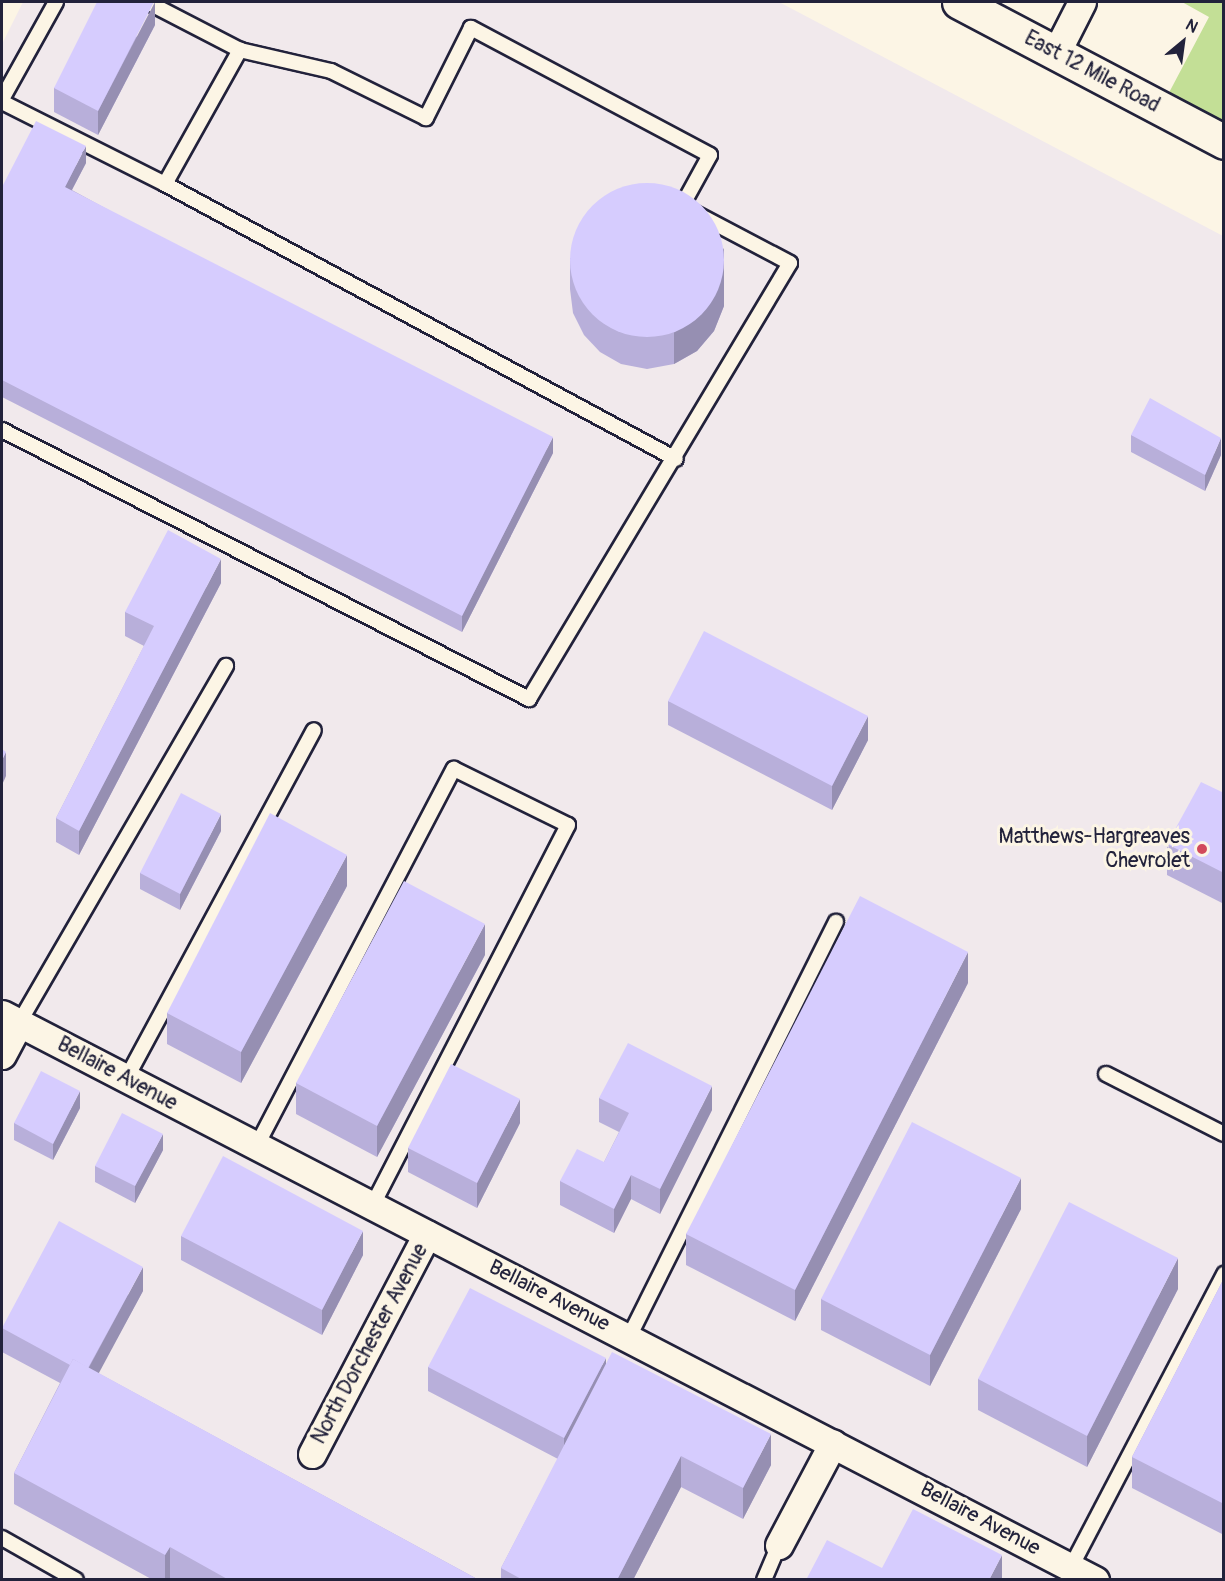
<!DOCTYPE html>
<style>
body{margin:0}
#map{position:relative;width:1225px;height:1581px;overflow:hidden;background:#fcf5e5;font-family:Pangolin,sans-serif}
div>[style]{position:absolute}
.built>*{inset:0;background:#f1e9ec}
.green>*{inset:0;background:#c3df96}
.roads{filter:drop-shadow(2px 0 #22223b) drop-shadow(-2px 0 #22223b) drop-shadow(0 2px #22223b) drop-shadow(0 -2px #22223b)}
.service>*{height:14px;margin:-7px;padding:0 7px;transform-origin:7px;border-radius:7px;background:#fcf5e5}
.minor>*{height:27px;margin:-13.5px;padding:0 13.5px;transform-origin:13.5px;border-radius:13.5px;background:#fcf5e5}
.secondary>*{height:33px;margin:-16.5px;padding:0 16.5px;transform-origin:16.5px;border-radius:16.5px;background:#fcf5e5}
.wall>*{inset:0;background:#b8afda}
.shaded-wall>*{inset:0;background:#968fb2}
.building>*{inset:0;background:#d6ccfe}
.round{border-radius:50%}
.dots>*{width:16px;height:16px;translate:-50% -50%;box-sizing:border-box;border:3px solid #fcf5e5;border-radius:50%}
span{translate:-50% -50%;white-space:nowrap;text-align:center;line-height:1.15;-webkit-text-stroke:6px #fcf5e5;paint-order:stroke}
.street-label{font-size:21px;color:#22223b}
.poi-label{font-size:21px;color:#22223b}
.right{translate:-100% -50%;text-align:right}
.frame{position:absolute;inset:0;border:3px solid #22223b;pointer-events:none}
.north{position:absolute;left:1153px;top:12px;width:60px;height:60px;-webkit-text-stroke:4px #fcf5e5;paint-order:stroke;rotate:29deg;font-size:16px;font-weight:700;line-height:24px;text-align:center;color:#22223b}
.north::after{content:'';display:block;margin:auto;width:21px;height:27px;background:#22223b;clip-path:polygon(50% 0,100% 100%,50% 72%,0 100%)}
</style>
<div id="map">
<div class="built">
<i style="clip-path:polygon(23px 2px,779px 2px,1223px 236px,1223px 1579px,2px 1579px,2px 44px)"></i>
</div>
<div class="green">
<i style="clip-path:polygon(1182px 2px,1223px 2px,1223px 136px,1163px 104px,1209px 17px)"></i>
</div>
<div class="roads">
<div class="service">
<i style="left:2px;top:99px;width:111px;rotate:-60.9deg"></i>
<i style="left:2px;top:102px;width:182px;rotate:26.7deg"></i>
<i style="left:165px;top:184px;width:154px;rotate:-60.8deg"></i>
<i style="left:240px;top:50px;width:105px;rotate:-152.7deg"></i>
<i style="left:165px;top:184px;width:580px;rotate:28.29deg"></i>
<i style="left:2px;top:430px;width:592px;rotate:27.04deg"></i>
<i style="left:529px;top:699px;width:508px;rotate:-59.09deg"></i>
<i style="left:790px;top:263px;width:122px;rotate:-152.2deg"></i>
<i style="left:682px;top:206px;width:58px;rotate:-61.2deg"></i>
<i style="left:710px;top:155px;width:271px;rotate:-152deg"></i>
<i style="left:471px;top:28px;width:101px;rotate:116.6deg"></i>
<i style="left:426px;top:118px;width:106px;rotate:-153.7deg"></i>
<i style="left:331px;top:71px;width:93px;rotate:-167deg"></i>
<i style="left:19px;top:1023px;width:413px;rotate:-59.9deg"></i>
<i style="left:1106px;top:1074px;width:132px;rotate:27deg"></i>
<i style="left:126px;top:1079px;width:396px;rotate:-61.7deg"></i>
<i style="left:256px;top:1147px;width:427px;rotate:-62.4deg"></i>
<i style="left:454px;top:769px;width:127px;rotate:26.2deg"></i>
<i style="left:568px;top:825px;width:429px;rotate:117.2deg"></i>
<i style="left:629px;top:1337px;width:464px;rotate:-63.5deg"></i>
<i style="left:2px;top:1538px;width:85px;rotate:29.6deg"></i>
<i style="left:1071px;top:1567px;width:331px;rotate:-62.4deg"></i>
<i style="left:764px;top:1580px;width:38px;rotate:-67deg"></i>
</div>
<div class="minor">
<i style="left:1056px;top:53px;width:57px;rotate:-63deg"></i>
<i style="left:2px;top:1014px;width:1231px;rotate:27.38deg"></i>
<i style="left:2px;top:1055px;width:36px;rotate:-62deg"></i>
<i style="left:312px;top:1454px;width:248px;rotate:-62.4deg"></i>
<i style="left:779px;top:1545px;width:115px;rotate:-62.1deg"></i>
</div>
<div class="secondary">
<i style="left:959px;top:2px;width:300px;rotate:27.8deg"></i>
</div>
</div>
<div class="wall">
<i style="clip-path:polygon(155px 25px,98px 135px,54px 112px,54px 88px)"></i>
<i style="clip-path:polygon(86px 163px,72px 190px,553px 453px,462px 632px,2px 397px,2px 187px)"></i>
<i style="clip-path:polygon(570px 258px,724px 306px,714px 331px,697px 351px,674px 364px,647px 369px,621px 364px,600px 352px,584px 335px,573px 313px,570px 289px)"></i>
<i style="clip-path:polygon(1131px 435px,1221px 455px,1205px 491px,1131px 452px)"></i>
<i style="clip-path:polygon(221px 583px,79px 855px,56px 842px,56px 818px,144px 646px,125px 636px,125px 612px)"></i>
<i style="clip-path:polygon(668px 701px,868px 740px,832px 810px,668px 725px)"></i>
<i style="clip-path:polygon(1224px 793px,1224px 904px,1167px 875px,1167px 844px)"></i>
<i style="clip-path:polygon(221px 831px,180px 910px,140px 889px,140px 873px)"></i>
<i style="clip-path:polygon(347px 886px,241px 1083px,167px 1044px,167px 1013px)"></i>
<i style="clip-path:polygon(485px 955px,377px 1157px,296px 1114px,296px 1083px)"></i>
<i style="clip-path:polygon(968px 983px,795px 1321px,686px 1265px,686px 1234px)"></i>
<i style="clip-path:polygon(599px 1098px,712px 1110px,660px 1214px,631px 1199px,614px 1233px,560px 1205px,560px 1181px,604px 1162px,619px 1132px,599px 1122px)"></i>
<i style="clip-path:polygon(80px 1108px,53px 1160px,14px 1140px,14px 1123px)"></i>
<i style="clip-path:polygon(520px 1123px,477px 1208px,408px 1172px,408px 1148px)"></i>
<i style="clip-path:polygon(163px 1150px,135px 1203px,95px 1182px,95px 1166px)"></i>
<i style="clip-path:polygon(1021px 1209px,930px 1386px,821px 1330px,821px 1299px)"></i>
<i style="clip-path:polygon(181px 1236px,363px 1255px,322px 1335px,181px 1260px)"></i>
<i style="clip-path:polygon(1223px 1280px,1224px 1535px,1132px 1488px,1132px 1457px)"></i>
<i style="clip-path:polygon(1178px 1289px,1087px 1467px,978px 1410px,978px 1379px)"></i>
<i style="clip-path:polygon(143px 1291px,98px 1373px,479px 1580px,172px 1580px,170px 1578px,169px 1580px,153px 1580px,14px 1504px,14px 1473px,60px 1383px,2px 1352px,2px 1327px)"></i>
<i style="clip-path:polygon(606px 1365px,771px 1465px,743px 1519px,681px 1487px,633px 1580px,501px 1580px,501px 1568px,558px 1459px,428px 1391px,428px 1367px)"></i>
</div>
<div class="shaded-wall">
<i style="clip-path:polygon(155px 2px,155px 25px,98px 135px,98px 111px)"></i>
<i style="clip-path:polygon(86px 146px,86px 163px,65px 203px,65px 187px)"></i>
<i style="clip-path:polygon(724px 248px,724px 306px,714px 331px,697px 351px,674px 364px,674px 333px)"></i>
<i style="clip-path:polygon(553px 437px,553px 453px,462px 632px,462px 616px)"></i>
<i style="clip-path:polygon(1221px 438px,1221px 455px,1205px 491px,1205px 475px)"></i>
<i style="clip-path:polygon(221px 559px,221px 583px,79px 855px,79px 831px)"></i>
<i style="clip-path:polygon(868px 716px,868px 740px,832px 810px,832px 786px)"></i>
<i style="clip-path:polygon(6px 752px,6px 776px,2px 785px,2px 760px)"></i>
<i style="clip-path:polygon(221px 814px,221px 831px,180px 910px,180px 894px)"></i>
<i style="clip-path:polygon(347px 855px,347px 886px,241px 1083px,241px 1052px)"></i>
<i style="clip-path:polygon(485px 924px,485px 955px,377px 1157px,377px 1126px)"></i>
<i style="clip-path:polygon(968px 952px,968px 983px,795px 1321px,795px 1290px)"></i>
<i style="clip-path:polygon(712px 1086px,712px 1110px,660px 1214px,660px 1189px)"></i>
<i style="clip-path:polygon(80px 1091px,80px 1108px,53px 1160px,53px 1144px)"></i>
<i style="clip-path:polygon(520px 1099px,520px 1123px,477px 1208px,477px 1183px)"></i>
<i style="clip-path:polygon(163px 1134px,163px 1150px,135px 1203px,135px 1186px)"></i>
<i style="clip-path:polygon(631px 1175px,631px 1199px,614px 1233px,614px 1209px)"></i>
<i style="clip-path:polygon(1021px 1178px,1021px 1209px,930px 1386px,930px 1355px)"></i>
<i style="clip-path:polygon(363px 1231px,363px 1255px,322px 1335px,322px 1310px)"></i>
<i style="clip-path:polygon(1178px 1258px,1178px 1289px,1087px 1467px,1087px 1436px)"></i>
<i style="clip-path:polygon(143px 1267px,143px 1291px,86px 1397px,86px 1373px)"></i>
<i style="clip-path:polygon(606px 1358px,606px 1382px,564px 1462px,564px 1438px)"></i>
<i style="clip-path:polygon(771px 1434px,771px 1465px,743px 1519px,743px 1488px)"></i>
<i style="clip-path:polygon(681px 1456px,681px 1487px,633px 1580px,617px 1580px)"></i>
<i style="clip-path:polygon(170px 1547px,170px 1578px,169px 1580px,165px 1580px,165px 1555px)"></i>
<i style="clip-path:polygon(1002px 1555px,1002px 1580px,989px 1580px)"></i>
</div>
<div class="building">
<i style="clip-path:polygon(97px 2px,154px 2px,98px 111px,54px 88px)"></i>
<i style="clip-path:polygon(36px 121px,86px 146px,65px 187px,553px 437px,462px 616px,2px 380px,2px 187px)"></i>
<i class="round" style="left:570px;top:183px;width:154px;height:154px"></i>
<i style="clip-path:polygon(1150px 398px,1221px 438px,1205px 475px,1131px 435px)"></i>
<i style="clip-path:polygon(168px 530px,221px 559px,79px 831px,56px 818px,154px 626px,125px 612px)"></i>
<i style="clip-path:polygon(704px 631px,868px 716px,832px 786px,668px 701px)"></i>
<i style="clip-path:polygon(2px 749px,6px 752px,2px 760px)"></i>
<i style="clip-path:polygon(1201px 782px,1224px 793px,1224px 873px,1167px 844px)"></i>
<i style="clip-path:polygon(181px 793px,221px 814px,180px 894px,140px 873px)"></i>
<i style="clip-path:polygon(270px 813px,347px 855px,241px 1052px,167px 1013px)"></i>
<i style="clip-path:polygon(404px 881px,485px 924px,377px 1126px,296px 1083px)"></i>
<i style="clip-path:polygon(860px 896px,968px 952px,795px 1290px,686px 1234px)"></i>
<i style="clip-path:polygon(628px 1043px,712px 1086px,660px 1189px,631px 1175px,614px 1209px,560px 1181px,577px 1149px,604px 1162px,629px 1113px,599px 1098px)"></i>
<i style="clip-path:polygon(451px 1064px,520px 1099px,477px 1183px,408px 1148px)"></i>
<i style="clip-path:polygon(41px 1071px,80px 1091px,53px 1144px,14px 1123px)"></i>
<i style="clip-path:polygon(122px 1113px,163px 1134px,135px 1186px,95px 1166px)"></i>
<i style="clip-path:polygon(912px 1122px,1021px 1178px,930px 1355px,821px 1299px)"></i>
<i style="clip-path:polygon(223px 1156px,363px 1231px,322px 1310px,181px 1236px)"></i>
<i style="clip-path:polygon(1069px 1202px,1178px 1258px,1087px 1436px,978px 1379px)"></i>
<i style="clip-path:polygon(59px 1221px,143px 1267px,88px 1368px,73px 1359px,70px 1365px,2px 1328px)"></i>
<i style="clip-path:polygon(1223px 1280px,1224px 1280px,1224px 1504px,1132px 1457px)"></i>
<i style="clip-path:polygon(470px 1288px,606px 1358px,564px 1438px,428px 1367px)"></i>
<i style="clip-path:polygon(612px 1352px,771px 1434px,743px 1488px,681px 1456px,617px 1580px,523px 1580px,501px 1568px)"></i>
<i style="clip-path:polygon(73px 1359px,479px 1580px,229px 1580px,170px 1547px,165px 1555px,14px 1473px)"></i>
<i style="clip-path:polygon(913px 1509px,1002px 1555px,989px 1580px,806px 1580px,827px 1540px,882px 1568px)"></i>
</div>
<div class="dots">
<i style="left:1202px;top:849px;background:#d1495b"></i>
</div>
<div class="street-label">
<span style="left:1092px;top:72px;rotate:28deg">East 12 Mile Road</span>
<span style="left:117px;top:1074px;rotate:28deg">Bellaire Avenue</span>
<span style="left:549px;top:1296px;rotate:27deg">Bellaire Avenue</span>
<span style="left:370px;top:1344px;rotate:-62deg">North Dorchester Avenue</span>
<span style="left:980px;top:1519px;rotate:28deg">Bellaire Avenue</span>
</div>
<div class="poi-label">
<span class="right" style="left:1190px;top:849px">Matthews-Hargreaves<br>Chevrolet</span>
</div>
<div class="frame"></div>
<div class="north">N</div>
</div>
